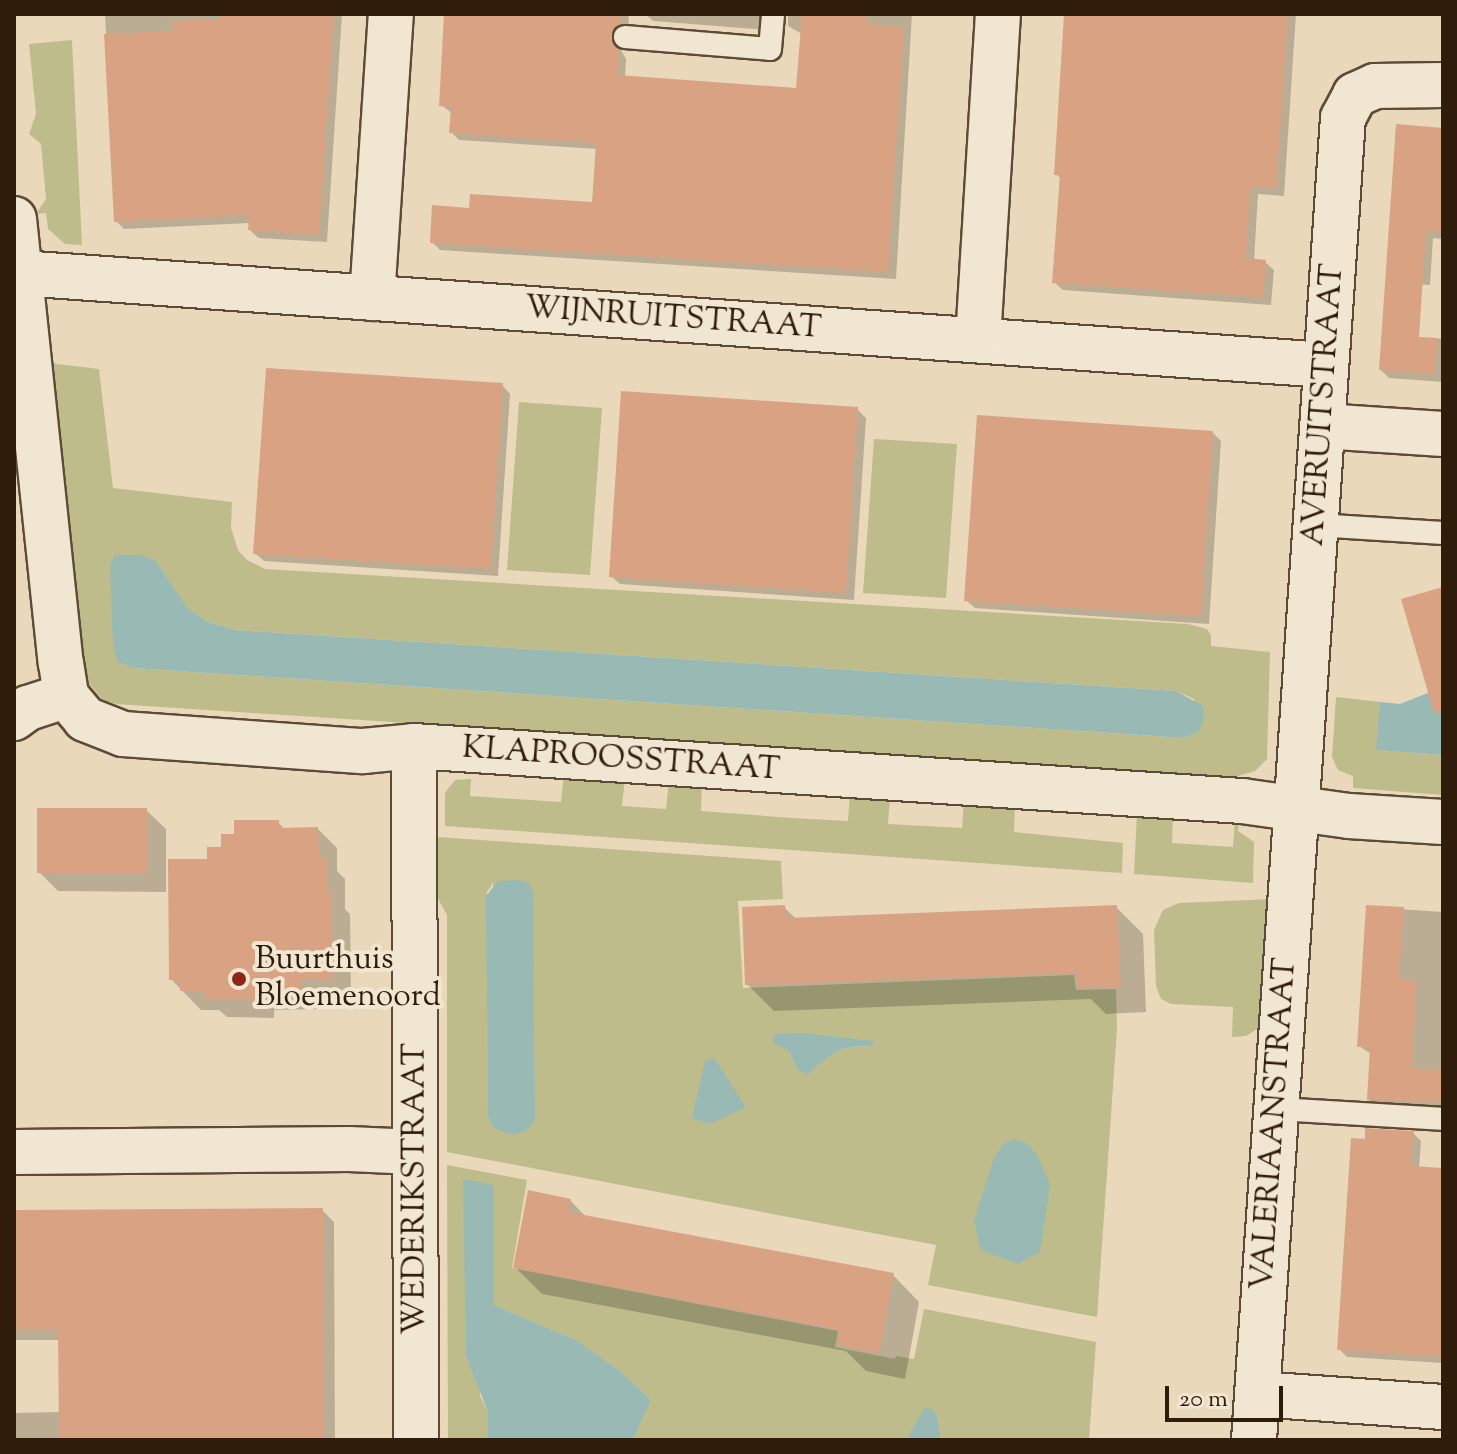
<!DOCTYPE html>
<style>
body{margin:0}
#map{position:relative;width:1457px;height:1454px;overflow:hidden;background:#ead8ba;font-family:"Sorts Mill Goudy",serif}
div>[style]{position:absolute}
.green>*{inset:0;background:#bebc8b}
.water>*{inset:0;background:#98b9b4}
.shadow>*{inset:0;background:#0003}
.building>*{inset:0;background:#d9a383}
.roads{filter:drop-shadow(2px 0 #5e4b37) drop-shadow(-2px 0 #5e4b37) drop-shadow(0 2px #5e4b37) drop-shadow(0 -2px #5e4b37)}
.service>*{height:22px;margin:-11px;padding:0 11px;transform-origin:11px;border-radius:11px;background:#f1e6d2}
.minor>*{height:44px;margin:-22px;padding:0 22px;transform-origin:22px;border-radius:22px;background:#f1e6d2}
.dots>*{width:22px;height:22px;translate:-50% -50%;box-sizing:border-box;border:4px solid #f1e6d2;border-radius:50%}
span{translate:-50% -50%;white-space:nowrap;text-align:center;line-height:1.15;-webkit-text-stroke:8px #f1e6d2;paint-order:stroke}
.street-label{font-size:32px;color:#301c0b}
.poi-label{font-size:32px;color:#301c0b}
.left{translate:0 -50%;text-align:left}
.frame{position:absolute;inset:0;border:16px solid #301c0b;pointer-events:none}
.scale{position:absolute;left:1165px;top:1386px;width:118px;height:36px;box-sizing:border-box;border:4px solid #301c0b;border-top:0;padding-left:10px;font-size:24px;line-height:28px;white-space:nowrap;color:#301c0b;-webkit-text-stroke:6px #f1e6d2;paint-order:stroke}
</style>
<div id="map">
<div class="green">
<i style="clip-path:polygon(72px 40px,82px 245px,65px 244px,48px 229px,46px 213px,36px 214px,46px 199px,41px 144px,29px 134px,36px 114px,29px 44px)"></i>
<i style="clip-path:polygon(evenodd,48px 363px,99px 369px,113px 488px,232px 502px,231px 528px,238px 550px,247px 560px,265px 569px,1188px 624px,1207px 629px,1211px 635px,1211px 646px,1270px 652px,1267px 759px,1255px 771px,1235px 777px,116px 704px,103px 700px,86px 680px,48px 363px,156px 561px,187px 607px,206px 621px,235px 630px,1176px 691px,1194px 699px,1198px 732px,1185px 738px,133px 668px,156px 561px)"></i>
<i style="clip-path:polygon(519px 402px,602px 408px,590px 575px,507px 570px)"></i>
<i style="clip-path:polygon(874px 439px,957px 444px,946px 598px,863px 593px)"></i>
<i style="clip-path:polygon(1336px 697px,1380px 702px,1377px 750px,1443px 755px,1443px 795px,1353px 788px,1353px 776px,1338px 770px,1332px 757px)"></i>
<i style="clip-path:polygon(564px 773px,625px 778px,622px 806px,666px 809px,669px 780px,702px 783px,701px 811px,792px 818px,848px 821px,850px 793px,890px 796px,888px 824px,962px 828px,964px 800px,1015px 804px,1014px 832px,1123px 843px,1122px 873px,445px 826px,445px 793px,455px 780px,471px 779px,470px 796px,561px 802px)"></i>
<i style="clip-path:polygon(1137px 812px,1173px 815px,1172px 843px,1233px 847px,1235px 819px,1239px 819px,1238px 831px,1254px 842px,1253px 883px,1134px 874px)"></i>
<i style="clip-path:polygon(evenodd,437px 837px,781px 861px,783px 899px,738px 901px,743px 988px,1074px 975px,1076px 990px,1116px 989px,1117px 1029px,1097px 1317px,928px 1285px,936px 1245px,447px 1152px,447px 915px,436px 895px,437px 837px,493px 883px,498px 1131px,488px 1118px,487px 892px,493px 883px,437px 837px,874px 1041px,873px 1046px,848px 1047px,832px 1054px,807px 1075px,797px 1069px,789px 1051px,874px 1041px)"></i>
<i style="clip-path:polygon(1272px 899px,1262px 1022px,1257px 1029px,1246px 1036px,1232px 1037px,1233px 1007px,1171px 1004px,1161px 999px,1156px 986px,1154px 930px,1163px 910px,1179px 903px)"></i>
<i style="clip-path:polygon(447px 1165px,527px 1180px,512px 1268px,838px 1331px,835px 1347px,895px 1359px,896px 1356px,914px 1359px,924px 1309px,1096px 1342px,1089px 1440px,941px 1440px,938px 1419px,926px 1407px,906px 1440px,629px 1440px,635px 1436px,651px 1400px,619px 1370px,576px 1340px,494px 1305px,494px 1185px,480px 1396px,488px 1412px,488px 1440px,448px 1440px)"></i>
</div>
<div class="water">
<i style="clip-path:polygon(115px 555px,141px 555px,156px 561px,187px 607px,206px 621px,235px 630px,1176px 691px,1203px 706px,1204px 720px,1198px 732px,1185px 738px,133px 668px,118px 662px,113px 645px,110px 565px)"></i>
<i style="clip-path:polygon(1443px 687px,1443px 755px,1376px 750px,1380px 702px,1400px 704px)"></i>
<i style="clip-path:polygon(519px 880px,530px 884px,533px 893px,535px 1120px,526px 1131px,513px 1135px,495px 1129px,488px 1118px,486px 896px,498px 881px)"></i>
<i style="clip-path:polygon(802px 1033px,874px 1041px,873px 1046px,848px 1047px,832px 1054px,807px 1075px,797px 1069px,789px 1051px,772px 1042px,775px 1034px)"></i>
<i style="clip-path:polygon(714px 1058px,746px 1107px,710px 1124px,692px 1118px,705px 1061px)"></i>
<i style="clip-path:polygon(1015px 1139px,1028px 1144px,1037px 1155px,1050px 1184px,1040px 1252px,1018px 1264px,981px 1250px,974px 1221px,994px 1158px,1004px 1143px)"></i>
<i style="clip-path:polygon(463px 1179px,494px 1185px,494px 1305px,576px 1340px,619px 1370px,651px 1400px,635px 1436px,629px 1440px,488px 1440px,488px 1412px,466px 1356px)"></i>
<i style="clip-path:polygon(925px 1407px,934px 1411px,938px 1419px,941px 1440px,906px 1440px)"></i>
</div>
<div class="shadow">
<i style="clip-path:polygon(105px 14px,342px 14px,327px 242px,258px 238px,250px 230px,250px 223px,124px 229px,116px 221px)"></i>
<i style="clip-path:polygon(447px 14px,629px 14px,628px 32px,618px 45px,626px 59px,625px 78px,798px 90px,802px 34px,788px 26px,788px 14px,912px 14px,896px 279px,440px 250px,432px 242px,471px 210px,594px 204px,598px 149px,459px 140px,451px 132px,452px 113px,441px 105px)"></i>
<i style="clip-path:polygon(645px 14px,769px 14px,766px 30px,653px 21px)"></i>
<i style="clip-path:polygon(1066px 14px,1296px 14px,1284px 196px,1258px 194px,1254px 261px,1265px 262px,1274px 270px,1271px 305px,1063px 290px,1054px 282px,1062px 180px,1056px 174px)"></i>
<i style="clip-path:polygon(1443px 130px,1443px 239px,1433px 238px,1430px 285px,1396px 283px)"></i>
<i style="clip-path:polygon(1383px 335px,1443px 339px,1443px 382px,1389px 378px,1381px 370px)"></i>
<i style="clip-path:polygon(502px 385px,510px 394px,498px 576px,264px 561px,255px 553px)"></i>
<i style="clip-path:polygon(857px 409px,866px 418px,854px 600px,620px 584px,611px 576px)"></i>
<i style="clip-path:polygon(1213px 433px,1221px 441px,1209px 624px,975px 608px,966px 600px)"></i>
<i style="clip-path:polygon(146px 810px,166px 829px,166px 892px,58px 891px,39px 872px)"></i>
<i style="clip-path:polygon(278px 822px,285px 830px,318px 829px,337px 848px,337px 871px,345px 879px,345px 909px,350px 914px,351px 998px,320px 998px,319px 1009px,274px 1010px,274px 1018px,227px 1017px,219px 1010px,201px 1010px,171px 979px,209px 861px,236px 836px)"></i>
<i style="clip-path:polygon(784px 907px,797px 920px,1116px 907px,1143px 934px,1146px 1012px,1106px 1014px,1091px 999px,774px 1011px,747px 984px)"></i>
<i style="clip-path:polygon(1368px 907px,1443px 912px,1443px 1111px,1377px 1108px,1369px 1100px,1371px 1054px,1359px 1046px)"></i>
<i style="clip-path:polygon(1413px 1133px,1421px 1141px,1419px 1168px,1443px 1170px,1443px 1363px,1347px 1357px,1339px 1349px)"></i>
<i style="clip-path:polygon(570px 1200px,586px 1217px,893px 1275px,919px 1302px,905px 1379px,866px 1371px,846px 1351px,542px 1294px,515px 1267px)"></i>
<i style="clip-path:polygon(322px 1210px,334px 1222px,335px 1440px,14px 1440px,14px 1413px,60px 1412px,60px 1340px,14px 1340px,14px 1212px)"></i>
</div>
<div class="building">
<i style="clip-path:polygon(222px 14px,334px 14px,319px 235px,248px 230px,249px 215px,114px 222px,104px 34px,173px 31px,173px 21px,222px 19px)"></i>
<i style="clip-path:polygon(444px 14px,621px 14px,621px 24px,611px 37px,619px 49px,618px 75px,796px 88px,802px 14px,868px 14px,868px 24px,904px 27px,888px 272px,430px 243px,432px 205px,469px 208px,470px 194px,592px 202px,596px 143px,449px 133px,451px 107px,439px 106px)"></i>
<i style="clip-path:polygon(1064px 14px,1288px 14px,1276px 189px,1250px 187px,1246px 258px,1266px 260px,1263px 297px,1052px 283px,1060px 175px,1054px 175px)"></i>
<i style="clip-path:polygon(1396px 124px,1443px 128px,1443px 232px,1426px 231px,1419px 337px,1438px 338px,1435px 374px,1379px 370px)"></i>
<i style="clip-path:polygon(266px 368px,503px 383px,491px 569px,253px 554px)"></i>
<i style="clip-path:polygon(621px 391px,858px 407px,846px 593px,609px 577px)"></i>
<i style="clip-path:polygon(977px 415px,1213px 431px,1201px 616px,964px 601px)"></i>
<i style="clip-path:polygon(1443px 587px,1443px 712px,1434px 713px,1401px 599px)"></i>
<i style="clip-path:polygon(37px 808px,147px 808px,147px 874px,37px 873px)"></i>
<i style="clip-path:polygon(234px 820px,279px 820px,279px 828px,318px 827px,319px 858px,327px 858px,327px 892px,332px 892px,333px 979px,301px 980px,301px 991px,255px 991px,255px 999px,206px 999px,205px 991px,180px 991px,180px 980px,169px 980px,168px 859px,207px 859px,207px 847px,221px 847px,221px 834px,234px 834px)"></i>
<i style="clip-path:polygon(785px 905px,786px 918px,1117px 905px,1121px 987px,1078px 988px,1077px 973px,745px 985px,742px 907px)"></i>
<i style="clip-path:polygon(1366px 905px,1404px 907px,1399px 979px,1417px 981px,1412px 1068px,1443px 1070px,1443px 1102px,1367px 1100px,1370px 1047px,1357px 1047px)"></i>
<i style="clip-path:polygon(1365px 1128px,1414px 1131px,1411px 1166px,1443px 1168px,1443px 1357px,1337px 1350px,1351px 1138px,1365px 1139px)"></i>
<i style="clip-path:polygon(528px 1190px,571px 1199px,568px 1212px,894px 1273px,879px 1353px,837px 1345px,840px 1330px,513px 1268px)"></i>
<i style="clip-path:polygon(323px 1208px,324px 1440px,59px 1440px,58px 1329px,14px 1329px,14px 1210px)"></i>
</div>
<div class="roads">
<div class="service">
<i style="left:625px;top:37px;width:145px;rotate:4.7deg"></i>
<i style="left:770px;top:49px;width:35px;rotate:-85deg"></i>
<i style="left:1316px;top:525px;width:127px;rotate:3.6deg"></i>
<i style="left:1276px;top:1109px;width:167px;rotate:3.4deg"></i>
</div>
<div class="minor">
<i style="left:14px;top:219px;width:446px;rotate:84deg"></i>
<i style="left:61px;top:663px;width:33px;rotate:81deg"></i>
<i style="left:66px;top:696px;width:30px;rotate:50deg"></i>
<i style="left:85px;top:719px;width:41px;rotate:21.5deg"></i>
<i style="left:123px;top:734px;width:241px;rotate:4.1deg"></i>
<i style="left:363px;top:751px;width:51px;rotate:-5.6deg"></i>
<i style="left:414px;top:746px;width:830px;rotate:3.8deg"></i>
<i style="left:1242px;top:801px;width:108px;rotate:8deg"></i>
<i style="left:1349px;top:816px;width:94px;rotate:3.7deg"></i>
<i style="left:20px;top:273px;width:1309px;rotate:4.03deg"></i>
<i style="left:372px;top:298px;width:285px;rotate:-86.2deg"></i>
<i style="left:978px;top:340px;width:327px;rotate:-86.5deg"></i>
<i style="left:1322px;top:426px;width:121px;rotate:3.8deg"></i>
<i style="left:14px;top:718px;width:17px;rotate:-36deg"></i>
<i style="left:28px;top:708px;width:40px;rotate:-18deg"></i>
<i style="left:414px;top:746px;width:694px;rotate:89.83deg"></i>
<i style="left:14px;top:1152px;width:335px;rotate:-0.5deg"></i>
<i style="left:349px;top:1149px;width:66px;rotate:2.6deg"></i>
<i style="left:1257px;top:1394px;width:186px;rotate:4deg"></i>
<i style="left:1254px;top:1440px;width:1325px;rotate:-86.15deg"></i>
<i style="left:1343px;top:118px;width:26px;rotate:-62deg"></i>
<i style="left:1355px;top:95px;width:22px;rotate:-24deg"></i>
<i style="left:1375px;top:86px;width:68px;rotate:-0.8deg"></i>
</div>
</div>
<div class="dots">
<i style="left:239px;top:979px;background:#8f2418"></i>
</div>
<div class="street-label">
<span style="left:673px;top:319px;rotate:4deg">WIJNRUITSTRAAT</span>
<span style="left:1324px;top:405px;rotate:-86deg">AVERUITSTRAAT</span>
<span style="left:621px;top:760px;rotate:4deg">KLAPROOSSTRAAT</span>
<span style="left:1275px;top:1124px;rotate:-86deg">VALERIAANSTRAAT</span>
<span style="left:416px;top:1189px;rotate:-90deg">WEDERIKSTRAAT</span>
</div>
<div class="poi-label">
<span class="left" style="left:255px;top:979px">Buurthuis<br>Bloemenoord</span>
</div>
<div class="frame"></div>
<div class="scale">20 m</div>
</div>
